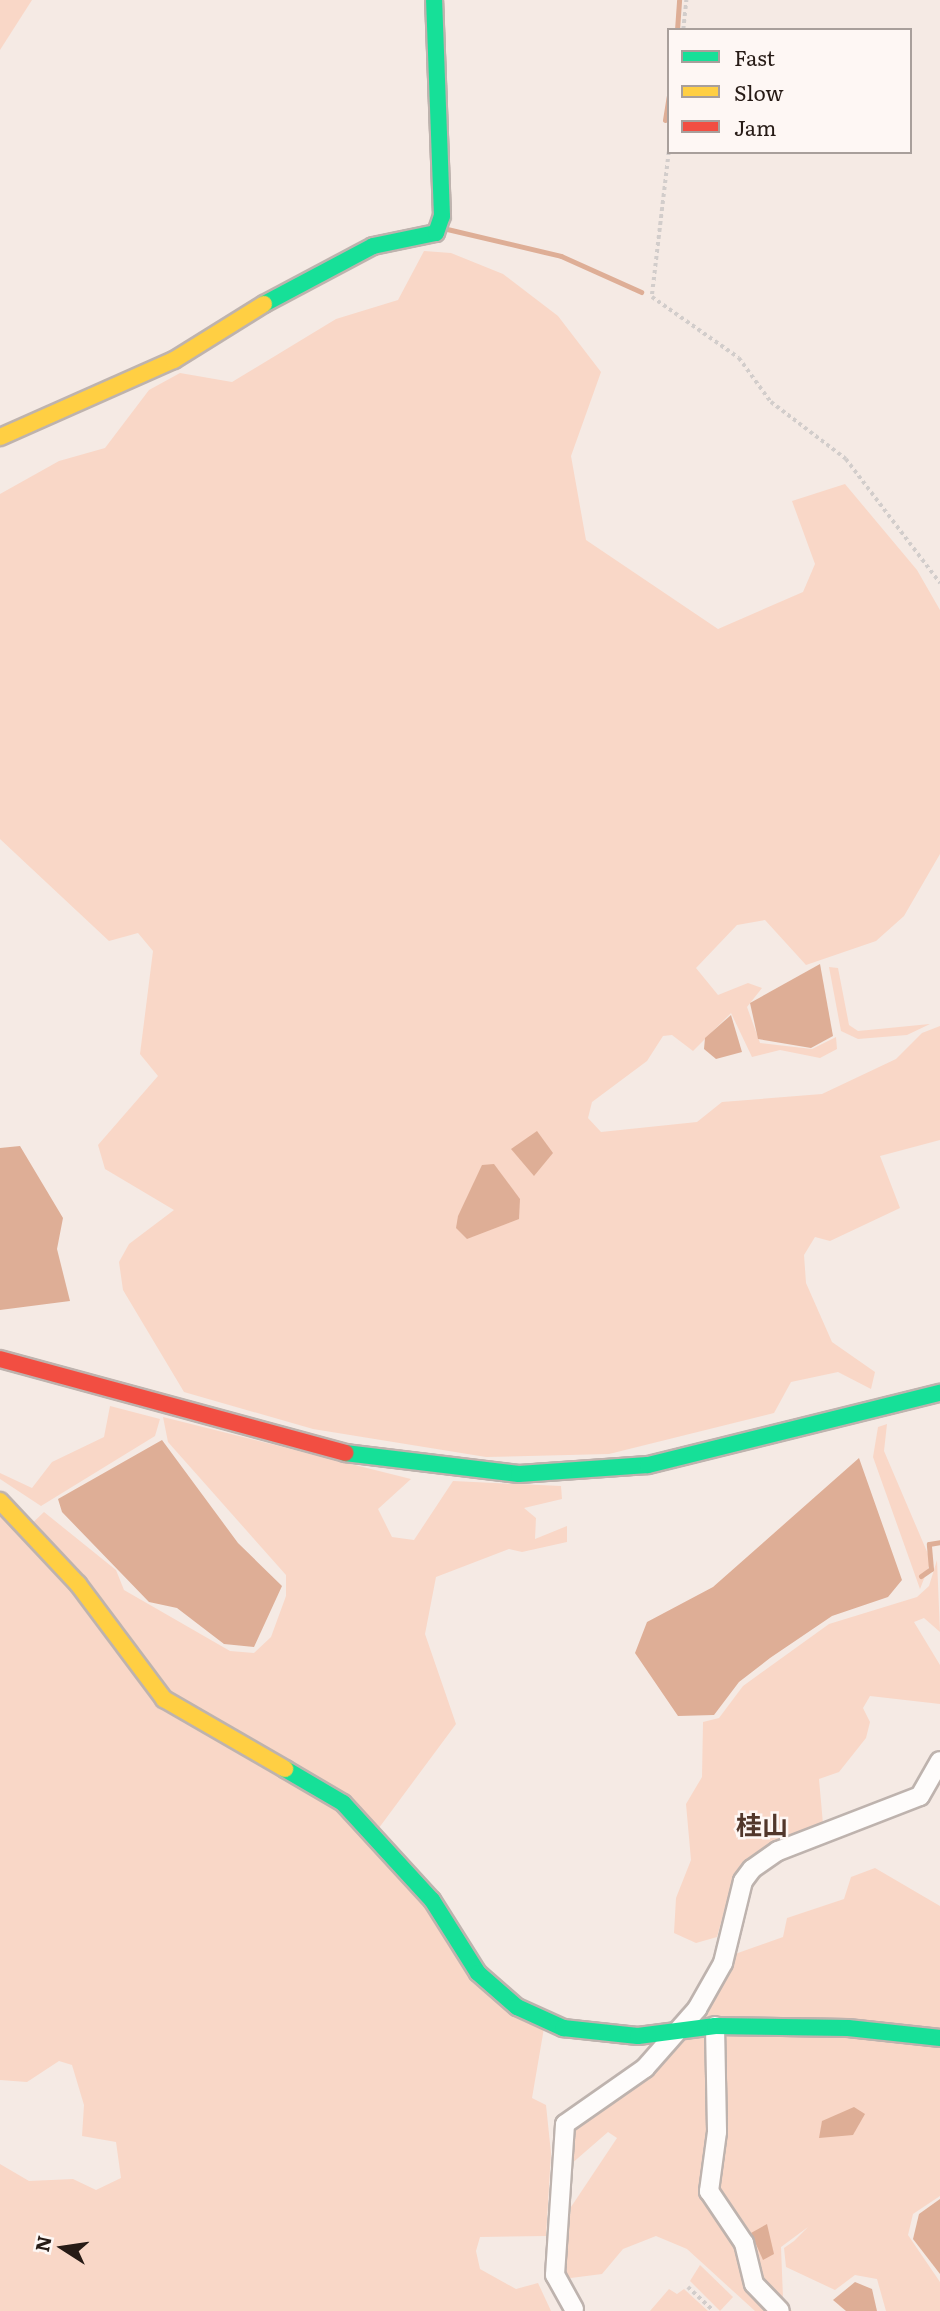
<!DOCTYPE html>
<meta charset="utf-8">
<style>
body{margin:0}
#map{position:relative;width:940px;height:2311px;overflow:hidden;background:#f5eae4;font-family:Literata,"Noto Sans JP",serif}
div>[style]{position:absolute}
.green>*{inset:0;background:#f9d7c7}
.water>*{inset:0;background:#deae96}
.stream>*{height:5px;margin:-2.5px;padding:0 2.5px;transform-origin:2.5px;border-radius:2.5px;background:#deae96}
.path>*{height:3.5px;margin-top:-1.75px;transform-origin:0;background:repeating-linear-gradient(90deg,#d2cdcb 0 3.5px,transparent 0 7px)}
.roads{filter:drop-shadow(2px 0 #beb3ae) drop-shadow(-2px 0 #beb3ae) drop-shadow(0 2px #beb3ae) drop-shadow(0 -2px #beb3ae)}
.street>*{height:18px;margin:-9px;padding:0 9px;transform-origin:9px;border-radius:9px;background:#fefcfb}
.fast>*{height:16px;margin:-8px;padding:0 8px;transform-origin:8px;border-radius:8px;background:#16e098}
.slow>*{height:16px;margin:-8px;padding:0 8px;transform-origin:8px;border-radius:8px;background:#ffcf43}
.jam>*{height:16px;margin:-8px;padding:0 8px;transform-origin:8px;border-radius:8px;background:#f24e42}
span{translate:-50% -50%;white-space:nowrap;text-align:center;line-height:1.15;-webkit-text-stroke:5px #fef7f4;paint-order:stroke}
.neighbourhood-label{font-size:26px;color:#51372b;font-weight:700}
.legend{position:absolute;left:667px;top:28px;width:245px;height:126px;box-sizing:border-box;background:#fef7f4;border:2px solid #a89f9b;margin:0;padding:9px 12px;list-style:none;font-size:21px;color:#271b16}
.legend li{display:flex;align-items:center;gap:14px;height:35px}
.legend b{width:35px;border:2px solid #a89f9b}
.north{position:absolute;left:28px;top:2213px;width:70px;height:70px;-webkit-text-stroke:5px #fef7f4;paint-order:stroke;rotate:282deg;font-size:19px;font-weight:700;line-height:28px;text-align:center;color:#271b16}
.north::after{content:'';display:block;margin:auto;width:24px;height:32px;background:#271b16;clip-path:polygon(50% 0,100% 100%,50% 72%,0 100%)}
</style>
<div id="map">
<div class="green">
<i style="clip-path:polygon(0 0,32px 0,0 50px)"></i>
<i style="clip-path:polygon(424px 251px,451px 253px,503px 274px,558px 316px,601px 372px,571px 456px,586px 540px,718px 629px,803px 592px,815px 564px,792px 501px,845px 484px,917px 570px,940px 610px,940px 854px,904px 916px,876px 941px,806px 965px,765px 920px,737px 925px,696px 968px,718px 995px,748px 983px,762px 988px,747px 1007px,760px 1043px,812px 1049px,836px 1037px,837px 1049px,820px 1058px,780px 1050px,752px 1057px,731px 1013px,693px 1051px,672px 1035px,663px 1036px,647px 1061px,592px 1102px,588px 1118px,601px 1132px,697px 1122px,722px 1102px,822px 1094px,896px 1059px,922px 1033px,940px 1026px,940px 1140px,880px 1156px,900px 1208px,830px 1241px,815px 1237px,804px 1255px,806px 1283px,832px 1342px,875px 1372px,871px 1389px,838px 1372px,791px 1382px,774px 1413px,609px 1454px,486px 1457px,313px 1429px,184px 1392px,123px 1290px,119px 1262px,129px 1244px,174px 1210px,105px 1169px,98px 1145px,158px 1076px,140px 1054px,153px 951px,138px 933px,109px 941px,0 839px,0 494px,59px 461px,105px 448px,149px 390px,180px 373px,232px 382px,336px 319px,398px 300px)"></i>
<i style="clip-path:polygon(829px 967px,838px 968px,849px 1025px,858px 1031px,930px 1024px,907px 1035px,858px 1039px,841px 1031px)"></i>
<i style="clip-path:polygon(110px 1406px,160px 1419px,155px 1436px,41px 1506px,0 1479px,0 1473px,32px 1488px,52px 1462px,104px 1437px)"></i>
<i style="clip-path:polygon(163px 1417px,411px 1479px,378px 1509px,392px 1537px,414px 1540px,453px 1481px,561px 1486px,562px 1499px,524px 1508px,536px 1518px,535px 1539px,567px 1526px,567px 1542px,522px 1552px,509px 1549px,436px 1577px,425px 1634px,456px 1724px,370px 1840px,544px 2028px,532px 2098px,546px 2105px,551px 2153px,546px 2236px,480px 2237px,476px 2251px,480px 2269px,516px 2289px,538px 2283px,551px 2311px,0 2311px,0 2164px,29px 2181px,73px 2179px,96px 2190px,121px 2178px,116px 2142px,82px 2136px,84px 2105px,72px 2065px,59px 2061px,27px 2082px,0 2080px,0 1510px,24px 1531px,44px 1512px,116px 1570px,124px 1590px,230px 1651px,254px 1653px,271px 1637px,286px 1596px,286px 1575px,168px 1442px)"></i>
<i style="clip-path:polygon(887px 1424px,884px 1451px,931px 1561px,920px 1589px,873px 1457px,878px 1427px)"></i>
<i style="clip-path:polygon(937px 1560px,940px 1632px,924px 1618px,914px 1622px,940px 1665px,940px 1704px,870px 1696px,863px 1708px,870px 1722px,866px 1738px,839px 1772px,819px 1779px,823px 1824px,748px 1864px,730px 1890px,717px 1937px,696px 1943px,674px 1933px,676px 1898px,691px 1860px,686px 1804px,702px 1777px,703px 1722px,719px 1718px,743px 1686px,829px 1624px,917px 1597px,929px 1586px)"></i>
<i style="clip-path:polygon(875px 1868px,940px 1906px,940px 2196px,913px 2214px,908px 2235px,940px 2282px,940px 2311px,886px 2311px,877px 2279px,855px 2275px,835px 2290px,786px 2267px,784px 2248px,794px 2241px,808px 2227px,781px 2247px,783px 2298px,792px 2311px,755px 2311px,687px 2249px,656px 2236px,623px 2249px,602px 2274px,563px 2279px,571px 2207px,617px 2138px,608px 2132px,570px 2165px,569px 2143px,578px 2121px,635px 2086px,687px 2033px,719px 1992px,735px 1954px,783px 1937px,787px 1918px,844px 1899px,851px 1877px)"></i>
<i style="clip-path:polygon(700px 2265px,733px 2297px,720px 2311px,690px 2281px)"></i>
<i style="clip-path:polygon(669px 2289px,677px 2294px,684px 2289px,708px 2311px,650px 2311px)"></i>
</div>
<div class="water">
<i style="clip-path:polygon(820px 964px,833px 1036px,811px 1048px,758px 1039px,750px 1003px)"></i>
<i style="clip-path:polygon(731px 1015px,742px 1052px,716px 1059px,704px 1049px,705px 1038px)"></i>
<i style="clip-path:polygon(537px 1131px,553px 1153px,534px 1176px,511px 1149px)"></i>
<i style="clip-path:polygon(20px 1146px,63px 1218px,57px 1249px,70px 1301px,0 1310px,0 1148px)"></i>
<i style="clip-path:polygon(494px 1164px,520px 1199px,519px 1219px,467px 1239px,456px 1228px,458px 1216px,482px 1165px)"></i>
<i style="clip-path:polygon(162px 1440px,238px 1543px,282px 1586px,254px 1647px,224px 1644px,177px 1608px,149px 1602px,62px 1512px,58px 1499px)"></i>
<i style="clip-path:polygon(859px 1458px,902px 1580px,888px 1597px,832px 1616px,770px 1658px,739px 1682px,714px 1715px,678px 1716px,635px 1653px,647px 1622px,713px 1587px)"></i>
<i style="clip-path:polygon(854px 2107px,865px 2114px,853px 2135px,819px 2138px,822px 2121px)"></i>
<i style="clip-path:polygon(940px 2199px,940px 2274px,913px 2239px,919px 2214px)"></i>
<i style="clip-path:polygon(767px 2224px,774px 2254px,763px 2260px,751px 2233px)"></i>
<i style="clip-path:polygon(855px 2282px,872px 2289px,877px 2311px,846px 2311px,833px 2300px)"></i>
</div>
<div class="stream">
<i style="left:677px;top:30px;width:30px;rotate:-86deg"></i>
<i style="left:665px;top:120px;width:24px;rotate:-81deg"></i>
<i style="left:447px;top:229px;width:117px;rotate:13.3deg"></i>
<i style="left:561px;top:256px;width:88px;rotate:24.2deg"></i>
<i style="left:921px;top:1576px;width:12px;rotate:-35deg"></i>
<i style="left:931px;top:1569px;width:25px;rotate:-95deg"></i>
<i style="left:929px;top:1544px;width:11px;rotate:-10deg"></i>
</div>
<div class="path">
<i style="left:683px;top:30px;width:30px;rotate:-84deg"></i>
<i style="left:669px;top:152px;width:146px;rotate:96.7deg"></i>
<i style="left:652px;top:297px;width:106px;rotate:35deg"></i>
<i style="left:739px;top:358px;width:54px;rotate:54deg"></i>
<i style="left:771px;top:402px;width:94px;rotate:37.2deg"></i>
<i style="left:846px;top:459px;width:156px;rotate:52.8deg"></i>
<i style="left:688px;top:2287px;width:35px;rotate:43deg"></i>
</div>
<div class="roads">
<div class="street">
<i style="left:715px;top:2026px;width:106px;rotate:88.9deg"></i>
<i style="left:717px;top:2132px;width:60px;rotate:97.7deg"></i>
<i style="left:709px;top:2191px;width:63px;rotate:56.1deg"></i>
<i style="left:744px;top:2243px;width:42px;rotate:76.3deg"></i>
<i style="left:754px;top:2284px;width:37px;rotate:46deg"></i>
<i style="left:574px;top:2309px;width:39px;rotate:-119deg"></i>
<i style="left:555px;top:2275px;width:151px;rotate:-86.2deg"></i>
<i style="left:565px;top:2124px;width:98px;rotate:-35deg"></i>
<i style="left:645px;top:2068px;width:79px;rotate:-48.6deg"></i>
<i style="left:697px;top:2009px;width:53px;rotate:-60.5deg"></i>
<i style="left:723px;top:1963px;width:84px;rotate:-76.3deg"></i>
<i style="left:743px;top:1881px;width:15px;rotate:-53deg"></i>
<i style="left:752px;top:1869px;width:32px;rotate:-35deg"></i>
<i style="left:778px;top:1851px;width:152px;rotate:-21.2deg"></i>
<i style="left:920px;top:1796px;width:40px;rotate:-60.3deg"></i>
</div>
<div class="fast">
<i style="left:264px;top:304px;width:123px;rotate:-28deg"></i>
<i style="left:373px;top:246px;width:64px;rotate:-11.7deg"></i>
<i style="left:436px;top:233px;width:18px;rotate:-71deg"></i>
<i style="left:442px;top:216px;width:216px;rotate:-92.1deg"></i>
<i style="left:345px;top:1453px;width:175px;rotate:6.9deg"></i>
<i style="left:519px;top:1474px;width:129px;rotate:-4deg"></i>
<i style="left:648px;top:1465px;width:301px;rotate:-13.9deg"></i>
<i style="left:285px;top:1769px;width:67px;rotate:30.4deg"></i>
<i style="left:343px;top:1803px;width:132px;rotate:47.5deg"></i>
<i style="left:432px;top:1900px;width:86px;rotate:57.8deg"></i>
<i style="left:478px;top:1973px;width:52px;rotate:41.1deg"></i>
<i style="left:517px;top:2007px;width:51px;rotate:24.5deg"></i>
<i style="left:563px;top:2028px;width:75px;rotate:6.1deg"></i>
<i style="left:638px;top:2036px;width:78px;rotate:-7.4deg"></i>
<i style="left:715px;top:2026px;width:133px;rotate:0.9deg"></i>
<i style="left:848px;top:2028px;width:93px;rotate:6.2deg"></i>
</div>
<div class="slow">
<i style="left:0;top:437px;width:190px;rotate:-23.9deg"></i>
<i style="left:174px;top:360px;width:106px;rotate:-31.9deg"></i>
<i style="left:0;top:1501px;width:114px;rotate:46.8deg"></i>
<i style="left:78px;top:1584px;width:144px;rotate:53.2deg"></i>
<i style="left:164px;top:1699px;width:140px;rotate:30deg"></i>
</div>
<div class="jam">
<i style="left:0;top:1359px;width:358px;rotate:15.2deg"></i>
</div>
</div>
<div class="neighbourhood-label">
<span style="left:762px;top:1824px">桂山</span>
</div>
<ul class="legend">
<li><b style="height:9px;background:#16e098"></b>Fast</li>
<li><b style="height:9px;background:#ffcf43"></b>Slow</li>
<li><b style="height:9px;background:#f24e42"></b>Jam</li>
</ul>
<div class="north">N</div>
</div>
